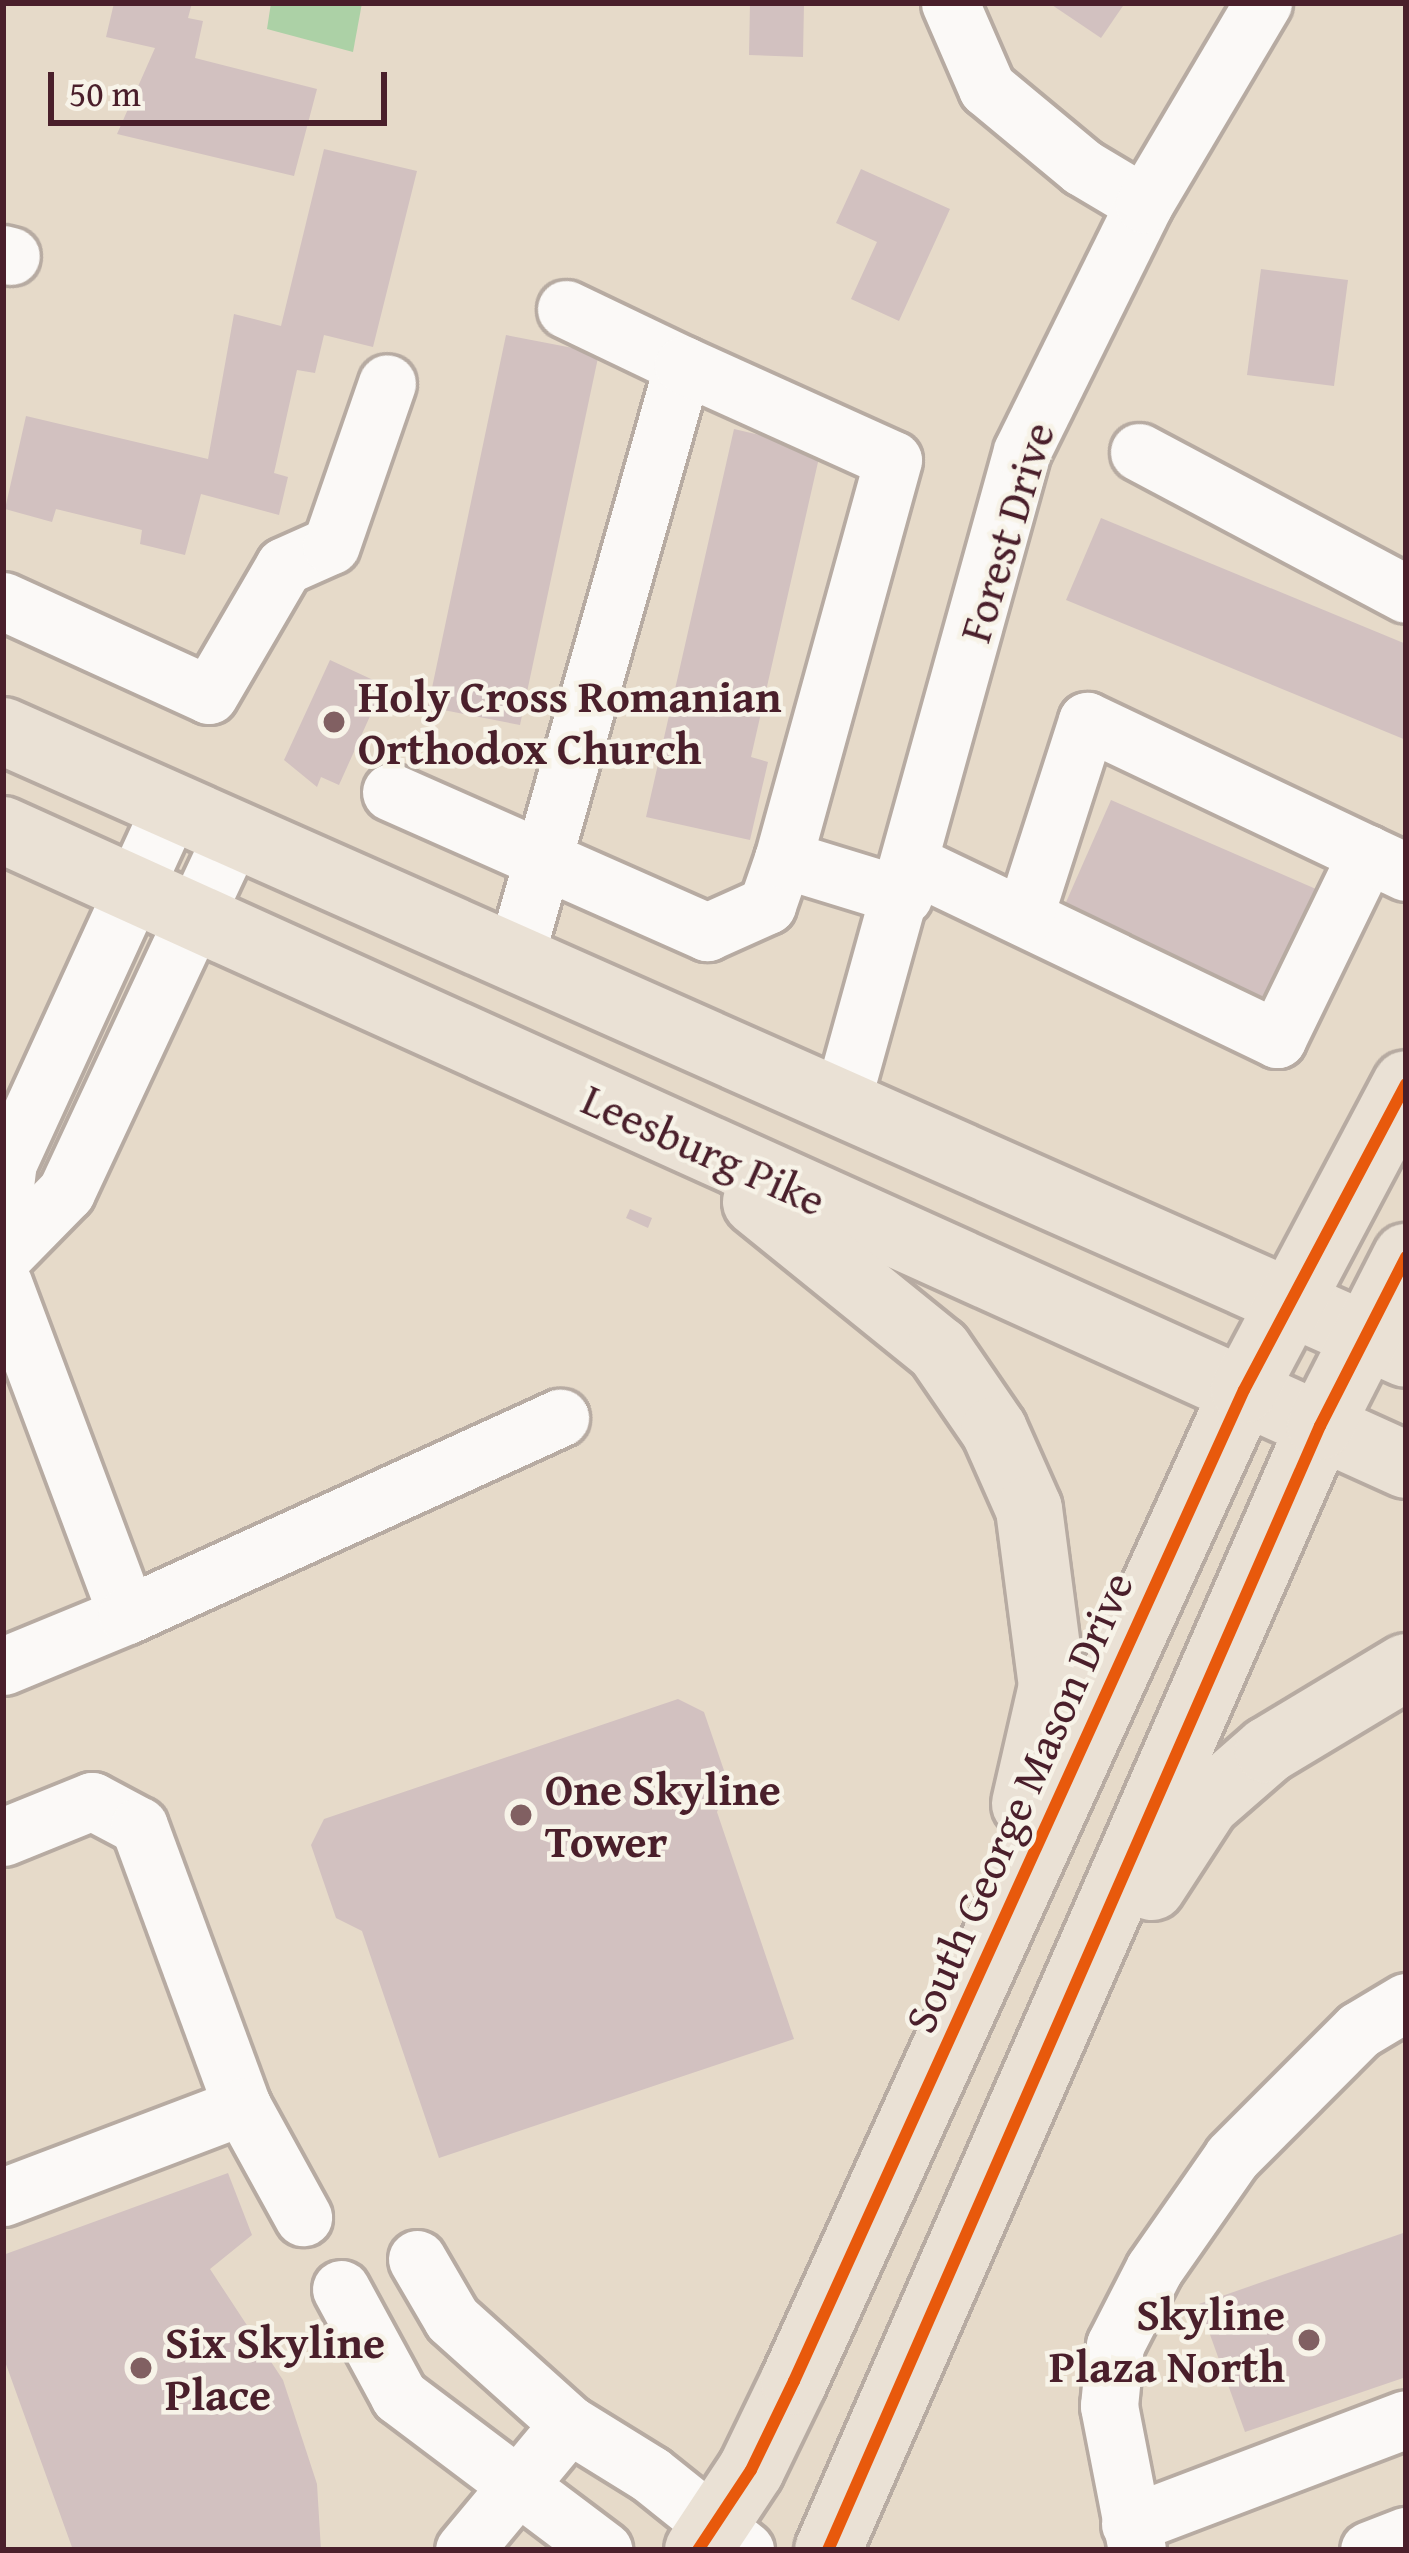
<!DOCTYPE html>
<style>
body{margin:0}
#map{position:relative;width:1409px;height:2553px;overflow:hidden;background:#e6dac9;font-family:"Gentium Book Plus",serif}
div>[style]{position:absolute}
.green>*{inset:0;background:#acd1a6}
.building>*{inset:0;background:#d2c1c0}
.roads{filter:drop-shadow(3px 0 #b7aba2) drop-shadow(-3px 0 #b7aba2) drop-shadow(0 3px #b7aba2) drop-shadow(0 -3px #b7aba2)}
.minor>*{height:57px;margin:-28.5px;padding:0 28.5px;transform-origin:28.5px;border-radius:28.5px;background:#fbf9f7}
.major>*{height:66px;margin:-33px;padding:0 33px;transform-origin:33px;border-radius:33px;background:#eae1d5}
.cycleway>*{height:12px;margin:-6px;padding:0 6px;transform-origin:6px;border-radius:6px;background:#e8590c}
.dots>*{width:33px;height:33px;translate:-50% -50%;box-sizing:border-box;border:6px solid #f7f3e8;border-radius:50%}
span{translate:-50% -50%;white-space:nowrap;text-align:center;line-height:1.15;-webkit-text-stroke:9px #f7f3e8;paint-order:stroke}
.street-label{font-size:45px;color:#4a1f2b}
.poi-label{font-size:45px;color:#4a1f2b;font-weight:700}
.left{translate:0 -50%;text-align:left}
.right{translate:-100% -50%;text-align:right}
.frame{position:absolute;inset:0;border:6px solid #4a1f2b;pointer-events:none}
.scale{position:absolute;left:48px;top:72px;width:339px;height:54px;box-sizing:border-box;border:6px solid #4a1f2b;border-top:0;padding-left:15px;font-size:36px;line-height:42px;white-space:nowrap;color:#4a1f2b;-webkit-text-stroke:9px #f7f3e8;paint-order:stroke}
</style>
<div id="map">
<div class="green">
<i style="clip-path:polygon(271px 3px,362px 3px,353px 52px,267px 29px)"></i>
</div>
<div class="building">
<i style="clip-path:polygon(114px 3px,192px 3px,188px 18px,203px 21px,195px 58px,317px 89px,294px 176px,117px 134px,155px 48px,106px 37px)"></i>
<i style="clip-path:polygon(750px 3px,804px 3px,803px 57px,749px 55px)"></i>
<i style="clip-path:polygon(1049px 3px,1125px 3px,1101px 38px)"></i>
<i style="clip-path:polygon(324px 149px,417px 171px,373px 347px,324px 335px,315px 373px,297px 370px,274px 473px,288px 477px,279px 515px,201px 494px,185px 555px,140px 544px,142px 530px,56px 509px,52px 522px,5px 509px,26px 416px,208px 459px,234px 314px,281px 326px)"></i>
<i style="clip-path:polygon(861px 169px,950px 209px,899px 321px,851px 299px,877px 242px,836px 223px)"></i>
<i style="clip-path:polygon(1261px 269px,1348px 280px,1334px 386px,1247px 375px)"></i>
<i style="clip-path:polygon(506px 335px,599px 353px,520px 725px,428px 707px)"></i>
<i style="clip-path:polygon(734px 429px,821px 449px,751px 757px,768px 762px,750px 840px,646px 817px)"></i>
<i style="clip-path:polygon(1101px 518px,1406px 644px,1406px 740px,1066px 600px)"></i>
<i style="clip-path:polygon(330px 660px,384px 685px,339px 785px,321px 777px,317px 787px,284px 760px)"></i>
<i style="clip-path:polygon(1111px 800px,1332px 896px,1284px 1006px,1063px 909px)"></i>
<i style="clip-path:polygon(630px 1209px,652px 1218px,648px 1228px,626px 1218px)"></i>
<i style="clip-path:polygon(678px 1699px,704px 1712px,729px 1785px,717px 1812px,794px 2039px,439px 2158px,362px 1931px,336px 1918px,311px 1845px,324px 1819px)"></i>
<i style="clip-path:polygon(228px 2173px,252px 2235px,210px 2269px,283px 2380px,317px 2484px,321px 2550px,73px 2550px,3px 2356px,3px 2255px)"></i>
<i style="clip-path:polygon(1406px 2232px,1406px 2377px,1245px 2432px,1199px 2304px)"></i>
</div>
<div class="roads">
<div class="minor">
<i style="left:950px;top:3px;width:93px;rotate:66.5deg"></i>
<i style="left:987px;top:88px;width:124px;rotate:39.7deg"></i>
<i style="left:1082px;top:167px;width:72px;rotate:30.8deg"></i>
<i style="left:3px;top:254px;width:8px;rotate:14deg"></i>
<i style="left:566px;top:309px;width:130px;rotate:25.6deg"></i>
<i style="left:1139px;top:452px;width:302px;rotate:28deg"></i>
<i style="left:3px;top:601px;width:226px;rotate:24.5deg"></i>
<i style="left:209px;top:695px;width:149px;rotate:-59.8deg"></i>
<i style="left:284px;top:566px;width:51px;rotate:-24.1deg"></i>
<i style="left:331px;top:545px;width:171px;rotate:-70.9deg"></i>
<i style="left:391px;top:792px;width:346px;rotate:23.9deg"></i>
<i style="left:707px;top:932px;width:66px;rotate:-24.2deg"></i>
<i style="left:767px;top:905px;width:49px;rotate:-70.8deg"></i>
<i style="left:912px;top:864px;width:405px;rotate:25.6deg"></i>
<i style="left:1277px;top:1039px;width:206px;rotate:-64.1deg"></i>
<i style="left:1367px;top:854px;width:43px;rotate:24.8deg"></i>
<i style="left:1024px;top:917px;width:206px;rotate:-72.2deg"></i>
<i style="left:1087px;top:721px;width:310px;rotate:25.4deg"></i>
<i style="left:515px;top:957px;width:615px;rotate:-74.16deg"></i>
<i style="left:683px;top:365px;width:230px;rotate:24.3deg"></i>
<i style="left:893px;top:460px;width:414px;rotate:105.4deg"></i>
<i style="left:783px;top:859px;width:126px;rotate:17.1deg"></i>
<i style="left:842px;top:1100px;width:673px;rotate:-74.5deg"></i>
<i style="left:1022px;top:451px;width:275px;rotate:-63.7deg"></i>
<i style="left:1144px;top:204px;width:234px;rotate:-59.4deg"></i>
<i style="left:3px;top:1202px;width:39px;rotate:-83deg"></i>
<i style="left:8px;top:1163px;width:392px;rotate:-65.4deg"></i>
<i style="left:3px;top:1256px;width:90px;rotate:-45.5deg"></i>
<i style="left:66px;top:1192px;width:395px;rotate:-65deg"></i>
<i style="left:3px;top:1283px;width:354px;rotate:69.5deg"></i>
<i style="left:127px;top:1615px;width:134px;rotate:157.6deg"></i>
<i style="left:127px;top:1615px;width:476px;rotate:-24.5deg"></i>
<i style="left:3px;top:1837px;width:96px;rotate:-22deg"></i>
<i style="left:92px;top:1801px;width:53px;rotate:28deg"></i>
<i style="left:139px;top:1826px;width:298px;rotate:69.8deg"></i>
<i style="left:242px;top:2106px;width:127px;rotate:61.2deg"></i>
<i style="left:3px;top:2197px;width:256px;rotate:-20.8deg"></i>
<i style="left:417px;top:2259px;width:69px;rotate:59.7deg"></i>
<i style="left:452px;top:2319px;width:157px;rotate:41.9deg"></i>
<i style="left:569px;top:2424px;width:95px;rotate:31.7deg"></i>
<i style="left:650px;top:2474px;width:122px;rotate:38.7deg"></i>
<i style="left:341px;top:2289px;width:122px;rotate:61.5deg"></i>
<i style="left:399px;top:2396px;width:256px;rotate:37deg"></i>
<i style="left:1130px;top:2524px;width:295px;rotate:-20.8deg"></i>
<i style="left:464px;top:2550px;width:164px;rotate:-50.2deg"></i>
<i style="left:1137px;top:2550px;width:147px;rotate:-101deg"></i>
<i style="left:1109px;top:2406px;width:61px;rotate:-84.4deg"></i>
<i style="left:1115px;top:2345px;width:85px;rotate:-62.8deg"></i>
<i style="left:1154px;top:2269px;width:136px;rotate:-55.1deg"></i>
<i style="left:1232px;top:2157px;width:180px;rotate:-45deg"></i>
<i style="left:1359px;top:2030px;width:55px;rotate:-30.8deg"></i>
<i style="left:1369px;top:2550px;width:40px;rotate:-21deg"></i>
</div>
<div class="major">
<i style="left:3px;top:731px;width:1535px;rotate:23.94deg"></i>
<i style="left:3px;top:830px;width:1540px;rotate:24.35deg"></i>
<i style="left:756px;top:1202px;width:235px;rotate:39deg"></i>
<i style="left:939px;top:1350px;width:97px;rotate:55.5deg"></i>
<i style="left:994px;top:1430px;width:86px;rotate:66.1deg"></i>
<i style="left:1029px;top:1509px;width:178px;rotate:82.6deg"></i>
<i style="left:1052px;top:1686px;width:121px;rotate:102.9deg"></i>
<i style="left:1152px;top:1887px;width:99px;rotate:-57deg"></i>
<i style="left:1206px;top:1804px;width:82px;rotate:-41.1deg"></i>
<i style="left:1268px;top:1750px;width:161px;rotate:-31deg"></i>
<i style="left:698px;top:2550px;width:96px;rotate:-56.5deg"></i>
<i style="left:751px;top:2470px;width:99px;rotate:-64.2deg"></i>
<i style="left:794px;top:2381px;width:1088px;rotate:-65.58deg"></i>
<i style="left:1244px;top:1390px;width:346px;rotate:-62.1deg"></i>
<i style="left:828px;top:2550px;width:1227px;rotate:-66.36deg"></i>
<i style="left:1320px;top:1426px;width:190px;rotate:-63deg"></i>
</div>
</div>
<div class="cycleway">
<i style="left:698px;top:2550px;width:96px;rotate:-56.5deg"></i>
<i style="left:751px;top:2470px;width:99px;rotate:-64.2deg"></i>
<i style="left:794px;top:2381px;width:1088px;rotate:-65.58deg"></i>
<i style="left:1244px;top:1390px;width:346px;rotate:-62.1deg"></i>
<i style="left:828px;top:2550px;width:1227px;rotate:-66.36deg"></i>
<i style="left:1320px;top:1426px;width:190px;rotate:-63deg"></i>
</div>
<div class="dots">
<i style="left:334px;top:722px;background:#816062"></i>
<i style="left:521px;top:1815px;background:#816062"></i>
<i style="left:1309px;top:2340px;background:#816062"></i>
<i style="left:141px;top:2368px;background:#816062"></i>
</div>
<div class="street-label">
<span style="left:1006px;top:532px;rotate:-73deg">Forest Drive</span>
<span style="left:704px;top:1149px;rotate:24deg">Leesburg Pike</span>
<span style="left:1018px;top:1802px;rotate:-66deg">South George Mason Drive</span>
</div>
<div class="poi-label">
<span class="left" style="left:358px;top:722px">Holy Cross Romanian<br>Orthodox Church</span>
<span class="left" style="left:545px;top:1815px">One Skyline<br>Tower</span>
<span class="right" style="left:1285px;top:2340px">Skyline<br>Plaza North</span>
<span class="left" style="left:165px;top:2368px">Six Skyline<br>Place</span>
</div>
<div class="frame"></div>
<div class="scale">50 m</div>
</div>
